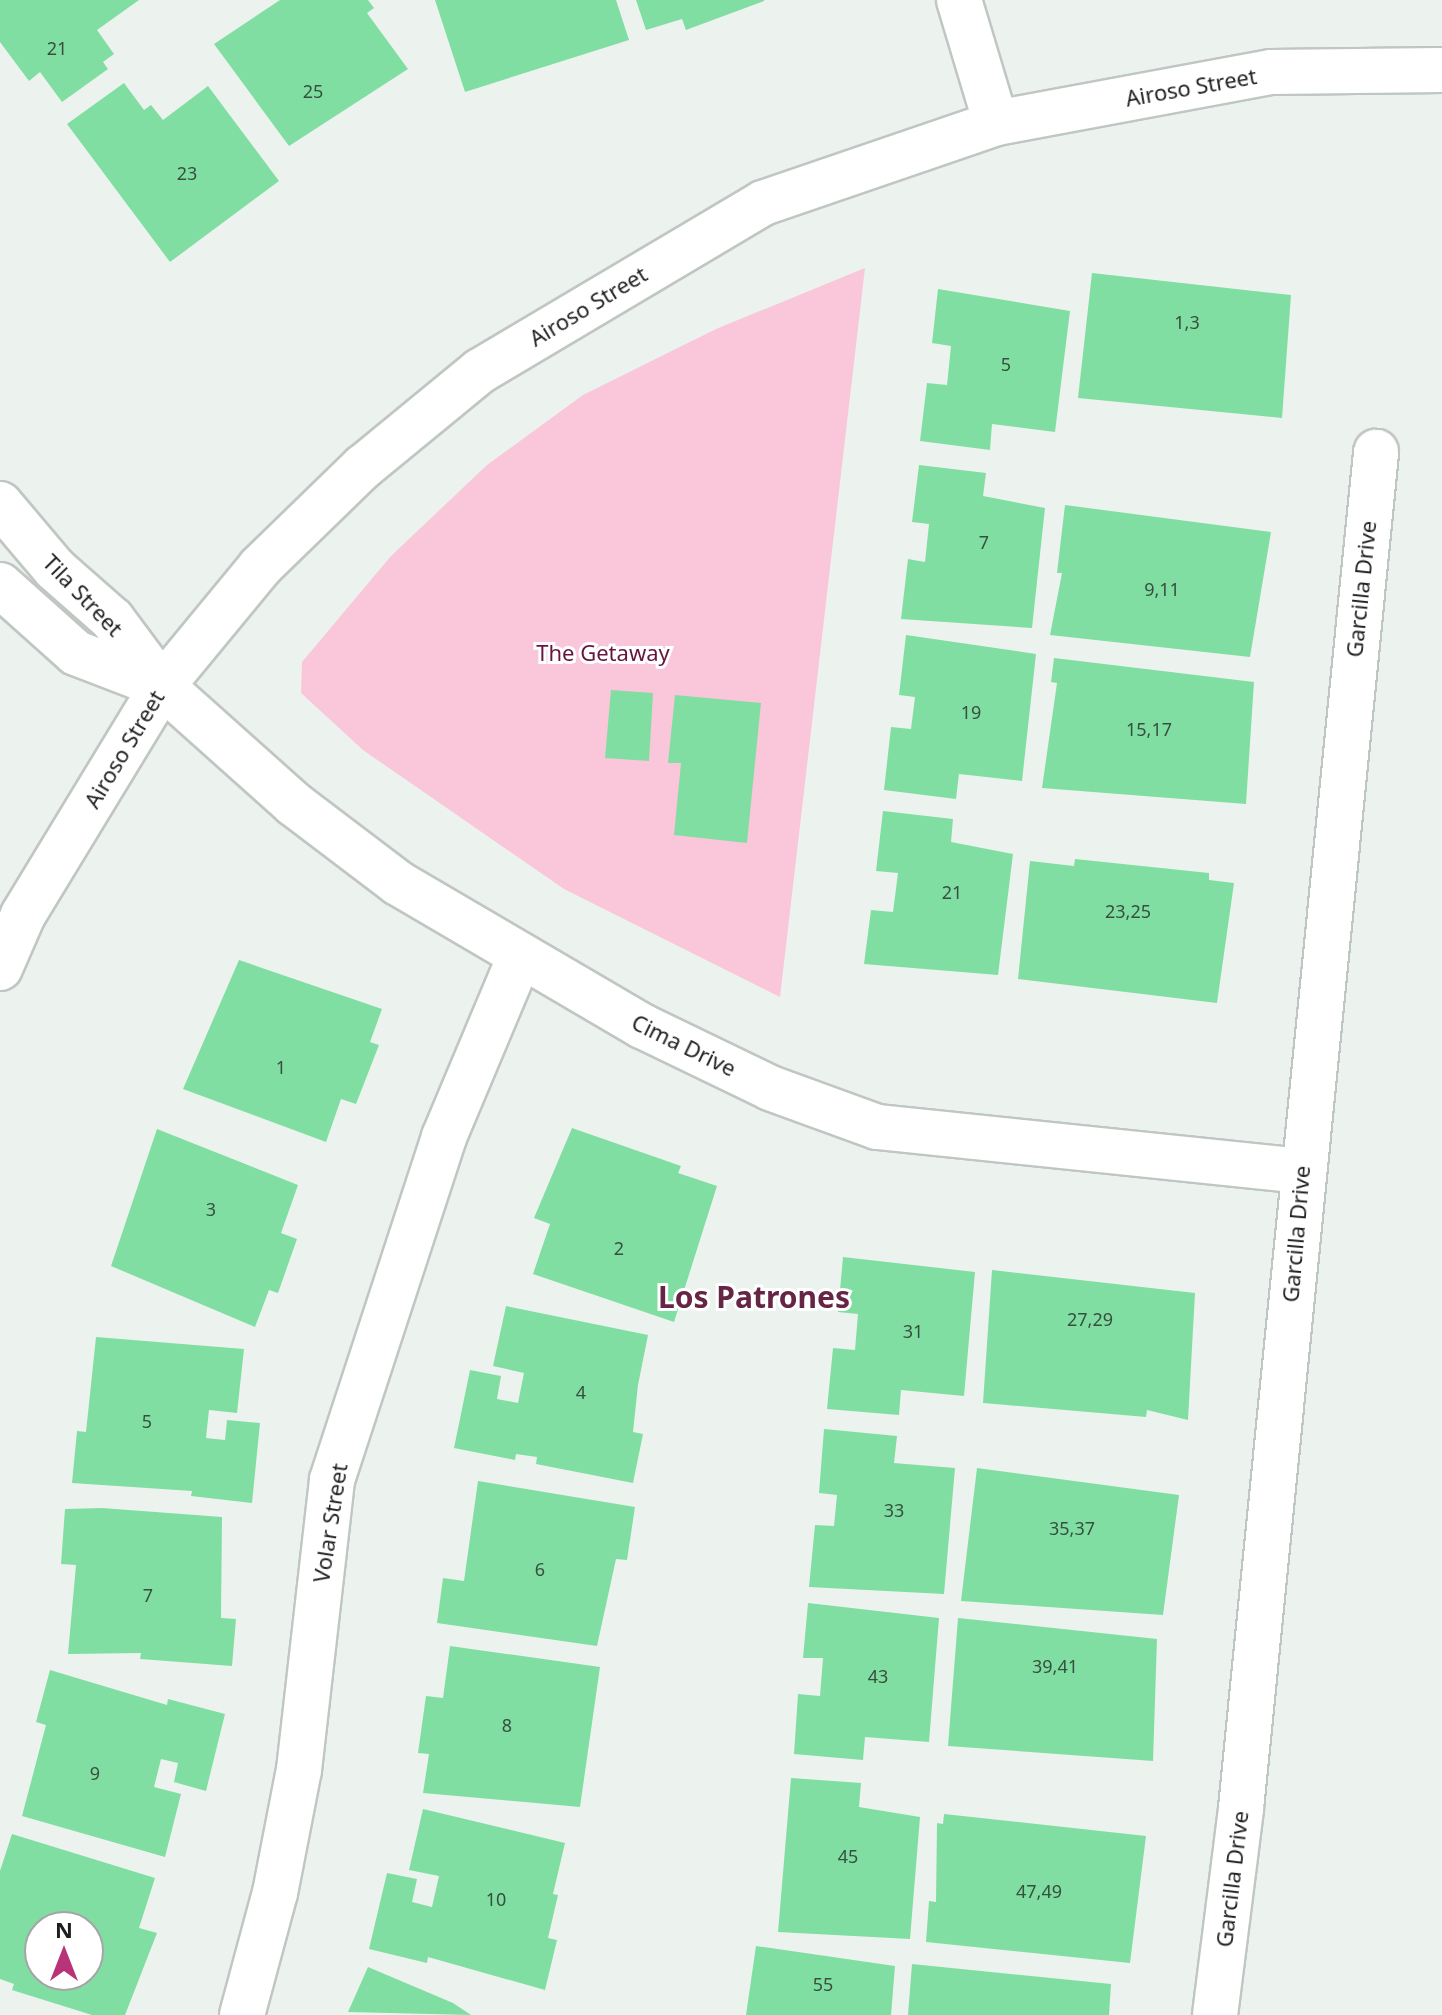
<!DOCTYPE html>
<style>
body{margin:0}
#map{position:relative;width:1442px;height:2015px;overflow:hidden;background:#ecf3ee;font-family:"Noto Sans",sans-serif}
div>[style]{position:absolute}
.green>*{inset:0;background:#fac6da}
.building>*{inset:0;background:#81dea2}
.roads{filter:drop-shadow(2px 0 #c0c7c2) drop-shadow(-2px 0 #c0c7c2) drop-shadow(0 2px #c0c7c2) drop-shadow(0 -2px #c0c7c2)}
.minor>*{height:44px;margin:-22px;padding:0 22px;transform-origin:22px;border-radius:22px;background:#fff}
span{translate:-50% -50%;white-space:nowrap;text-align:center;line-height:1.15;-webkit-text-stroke:6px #fefffe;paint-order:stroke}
.number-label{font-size:18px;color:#364f3e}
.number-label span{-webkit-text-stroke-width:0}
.street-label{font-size:22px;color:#1d1f1d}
.park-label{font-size:22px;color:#67143f}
.district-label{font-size:30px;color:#662544;font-weight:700}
.north{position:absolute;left:24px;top:1911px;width:80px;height:80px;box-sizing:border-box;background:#fefffe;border:2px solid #a4a5a4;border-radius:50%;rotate:0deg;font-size:22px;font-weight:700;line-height:32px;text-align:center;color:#1d1f1d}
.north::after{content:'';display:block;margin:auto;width:28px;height:36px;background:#b83377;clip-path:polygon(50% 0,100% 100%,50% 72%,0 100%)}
</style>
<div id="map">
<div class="green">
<i style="clip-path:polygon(865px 268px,780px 997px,564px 889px,363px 750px,301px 693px,302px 662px,391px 556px,487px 465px,583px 395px,716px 329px)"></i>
</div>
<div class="building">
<i style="clip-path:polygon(0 0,139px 0,97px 30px,114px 54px,103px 62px,108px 69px,62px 102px,40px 72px,29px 81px,0 42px)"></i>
<i style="clip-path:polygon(280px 0,368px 0,374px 8px,367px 13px,408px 69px,289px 146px,214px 44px)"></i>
<i style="clip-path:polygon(435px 0,616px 0,629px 40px,465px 92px)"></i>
<i style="clip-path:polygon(636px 0,764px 0,764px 1px,686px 30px,682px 19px,646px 30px)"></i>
<i style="clip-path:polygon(124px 83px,144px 110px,151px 105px,163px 120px,208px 86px,279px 181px,170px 262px,67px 124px)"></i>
<i style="clip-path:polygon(1092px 273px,1291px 295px,1282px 418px,1078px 398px)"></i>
<i style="clip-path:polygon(938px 289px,1070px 311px,1055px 432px,992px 424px,990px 450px,920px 441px,927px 383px,947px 385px,951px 346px,932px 343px)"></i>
<i style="clip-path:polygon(919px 465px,986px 473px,983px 496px,1045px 508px,1032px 628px,901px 619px,908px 559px,925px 562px,929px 524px,912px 522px)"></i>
<i style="clip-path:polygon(1065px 505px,1271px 532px,1250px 657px,1050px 635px,1062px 573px,1057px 573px)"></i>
<i style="clip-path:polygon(906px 635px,1036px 654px,1022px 781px,959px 774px,956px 799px,884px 790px,891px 727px,911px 729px,915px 697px,899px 695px)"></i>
<i style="clip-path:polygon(1054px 658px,1254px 682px,1246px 804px,1042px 788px,1057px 683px,1051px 682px)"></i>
<i style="clip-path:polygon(611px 690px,653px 693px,649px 761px,605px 758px)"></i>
<i style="clip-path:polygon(675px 695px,761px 703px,747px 843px,674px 835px,681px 763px,668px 763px)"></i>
<i style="clip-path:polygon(883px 811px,953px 819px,951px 842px,1013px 854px,998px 975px,864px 964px,871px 910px,893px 912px,898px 873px,876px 871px)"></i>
<i style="clip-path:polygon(1075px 859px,1209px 873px,1209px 880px,1234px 883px,1217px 1003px,1018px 979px,1030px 861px,1074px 866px)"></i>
<i style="clip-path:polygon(239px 960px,382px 1009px,370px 1042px,379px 1045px,356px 1104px,341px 1099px,326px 1142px,183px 1089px)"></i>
<i style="clip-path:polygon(572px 1128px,681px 1166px,678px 1173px,717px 1186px,674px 1322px,533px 1274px,550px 1224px,534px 1218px)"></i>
<i style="clip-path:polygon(157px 1129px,298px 1185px,281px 1233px,297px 1239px,278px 1293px,269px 1290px,255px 1327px,111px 1266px)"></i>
<i style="clip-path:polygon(843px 1257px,975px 1272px,964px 1396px,901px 1390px,899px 1415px,827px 1409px,833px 1348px,855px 1350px,858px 1314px,838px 1312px)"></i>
<i style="clip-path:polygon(992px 1270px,1195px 1293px,1188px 1420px,1147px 1410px,1146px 1417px,983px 1403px)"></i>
<i style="clip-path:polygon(506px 1306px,648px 1335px,638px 1385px,633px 1432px,643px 1434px,633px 1483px,536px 1464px,537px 1457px,516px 1454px,515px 1460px,454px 1448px,470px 1370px,501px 1376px,497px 1399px,518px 1403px,524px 1373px,493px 1366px)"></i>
<i style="clip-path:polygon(96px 1337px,244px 1349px,237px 1413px,209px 1410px,206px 1438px,225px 1440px,227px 1420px,260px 1423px,252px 1503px,191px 1496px,192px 1491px,72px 1483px,77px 1431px,86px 1432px)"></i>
<i style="clip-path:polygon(824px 1429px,897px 1436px,894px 1463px,955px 1468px,944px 1594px,809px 1587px,815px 1525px,834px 1526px,837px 1495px,819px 1493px)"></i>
<i style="clip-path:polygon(977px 1468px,1179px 1495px,1163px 1615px,961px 1601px)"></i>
<i style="clip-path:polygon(478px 1481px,635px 1507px,627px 1560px,616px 1559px,597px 1646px,437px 1623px,443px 1578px,464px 1581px)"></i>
<i style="clip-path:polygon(102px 1508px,222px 1517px,221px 1618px,236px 1619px,232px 1666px,140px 1659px,141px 1653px,68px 1654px,76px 1565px,61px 1564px,65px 1509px)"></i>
<i style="clip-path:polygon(808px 1603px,939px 1618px,929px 1742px,865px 1737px,863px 1760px,794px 1754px,798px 1694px,820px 1696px,823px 1658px,803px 1658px)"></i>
<i style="clip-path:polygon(958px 1618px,1157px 1639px,1153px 1761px,948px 1746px)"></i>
<i style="clip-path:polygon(450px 1646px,600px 1667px,580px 1807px,423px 1793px,429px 1754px,418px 1753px,426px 1696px,443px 1698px)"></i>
<i style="clip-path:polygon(50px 1670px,167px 1705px,168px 1699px,225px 1714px,206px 1791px,174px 1782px,178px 1763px,161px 1759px,154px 1787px,181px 1794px,165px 1857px,22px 1816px,46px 1725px,36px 1722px)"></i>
<i style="clip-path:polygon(791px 1778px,861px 1783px,859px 1807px,920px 1817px,910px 1939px,778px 1932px)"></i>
<i style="clip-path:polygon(423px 1809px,565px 1843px,553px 1894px,558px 1895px,548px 1938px,557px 1940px,545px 1990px,428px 1957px,427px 1963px,369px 1949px,387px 1873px,417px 1879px,412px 1902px,432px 1907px,439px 1876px,409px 1870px)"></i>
<i style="clip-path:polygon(944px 1814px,1146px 1836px,1130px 1963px,926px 1942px,929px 1901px,936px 1902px,937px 1823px,943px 1824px)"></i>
<i style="clip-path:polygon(evenodd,12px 1834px,155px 1878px,139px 1928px,157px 1933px,125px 2015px,92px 2015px,12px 1990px,14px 1984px,0 1979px,0 1871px,12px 1834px,40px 1927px,88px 1927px,88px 1975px,40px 1975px,40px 1927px)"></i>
<i style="clip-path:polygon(756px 1946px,895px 1966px,891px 2015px,746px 2015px)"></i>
<i style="clip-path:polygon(912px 1964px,1111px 1984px,1109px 2015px,908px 2015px)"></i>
<i style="clip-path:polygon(368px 1967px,453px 2003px,471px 2015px,348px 2012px)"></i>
</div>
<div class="roads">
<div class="minor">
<i style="left:959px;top:0;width:128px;rotate:73.3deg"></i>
<i style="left:0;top:504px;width:85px;rotate:49.8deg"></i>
<i style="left:55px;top:569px;width:76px;rotate:41.3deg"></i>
<i style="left:112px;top:619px;width:84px;rotate:53.3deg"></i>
<i style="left:162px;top:686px;width:177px;rotate:41.8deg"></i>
<i style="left:294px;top:804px;width:131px;rotate:37.2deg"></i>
<i style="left:398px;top:883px;width:283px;rotate:30.4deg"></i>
<i style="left:642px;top:1026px;width:142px;rotate:25.8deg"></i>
<i style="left:770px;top:1088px;width:114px;rotate:20deg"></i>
<i style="left:877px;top:1127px;width:426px;rotate:5.9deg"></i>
<i style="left:0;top:585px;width:102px;rotate:41.8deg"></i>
<i style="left:76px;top:653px;width:92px;rotate:21deg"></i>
<i style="left:0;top:968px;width:58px;rotate:-66.5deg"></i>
<i style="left:23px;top:915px;width:268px;rotate:-58.7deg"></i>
<i style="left:162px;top:686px;width:154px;rotate:-50.5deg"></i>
<i style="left:260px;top:567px;width:144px;rotate:-44.2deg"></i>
<i style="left:363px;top:467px;width:151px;rotate:-39.4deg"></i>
<i style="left:480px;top:371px;width:329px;rotate:-30.7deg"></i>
<i style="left:763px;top:203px;width:246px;rotate:-18.9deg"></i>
<i style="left:996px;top:123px;width:280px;rotate:-10.5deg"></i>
<i style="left:1271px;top:72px;width:171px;rotate:-0.7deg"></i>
<i style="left:242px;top:2015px;width:126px;rotate:-74.9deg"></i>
<i style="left:275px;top:1893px;width:125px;rotate:-79deg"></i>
<i style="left:299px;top:1770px;width:292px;rotate:-83.5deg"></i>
<i style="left:332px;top:1480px;width:361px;rotate:-71.9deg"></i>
<i style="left:444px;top:1137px;width:193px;rotate:-67.2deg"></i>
<i style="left:1215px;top:2015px;width:209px;rotate:-82.8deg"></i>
<i style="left:1241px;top:1808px;width:1363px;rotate:-84.31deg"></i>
</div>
</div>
<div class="number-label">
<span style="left:57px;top:48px">21</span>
<span style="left:313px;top:91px">25</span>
<span style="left:187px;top:173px">23</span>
<span style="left:1187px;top:322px">1,3</span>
<span style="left:1006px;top:364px">5</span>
<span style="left:984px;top:542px">7</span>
<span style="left:1162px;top:589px">9,11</span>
<span style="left:971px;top:712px">19</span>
<span style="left:1149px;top:729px">15,17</span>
<span style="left:952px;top:892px">21</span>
<span style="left:1128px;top:911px">23,25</span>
<span style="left:281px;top:1067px">1</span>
<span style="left:211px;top:1209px">3</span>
<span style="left:619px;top:1248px">2</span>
<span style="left:1090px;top:1319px">27,29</span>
<span style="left:913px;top:1331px">31</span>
<span style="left:581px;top:1392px">4</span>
<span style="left:147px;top:1421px">5</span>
<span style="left:894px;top:1510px">33</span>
<span style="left:1072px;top:1528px">35,37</span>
<span style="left:540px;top:1569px">6</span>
<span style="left:148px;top:1595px">7</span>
<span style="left:1055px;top:1666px">39,41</span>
<span style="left:878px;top:1676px">43</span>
<span style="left:507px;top:1725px">8</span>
<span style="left:95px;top:1773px">9</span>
<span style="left:848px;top:1856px">45</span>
<span style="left:1039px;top:1891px">47,49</span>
<span style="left:496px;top:1899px">10</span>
<span style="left:823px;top:1984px">55</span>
</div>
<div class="street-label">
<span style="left:1191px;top:87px;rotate:-10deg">Airoso Street</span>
<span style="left:588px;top:306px;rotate:-31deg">Airoso Street</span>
<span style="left:1361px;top:589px;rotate:-84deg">Garcilla Drive</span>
<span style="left:83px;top:595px;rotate:46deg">Tila Street</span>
<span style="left:124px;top:749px;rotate:-59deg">Airoso Street</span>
<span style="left:684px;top:1045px;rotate:26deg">Cima Drive</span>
<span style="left:1296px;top:1234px;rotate:-85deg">Garcilla Drive</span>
<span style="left:330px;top:1523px;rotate:-81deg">Volar Street</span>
<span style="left:1232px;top:1879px;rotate:-83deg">Garcilla Drive</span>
</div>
<div class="park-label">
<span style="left:603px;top:653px">The Getaway</span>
</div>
<div class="district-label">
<span style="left:754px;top:1297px">Los Patrones</span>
</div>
<div class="north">N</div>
</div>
